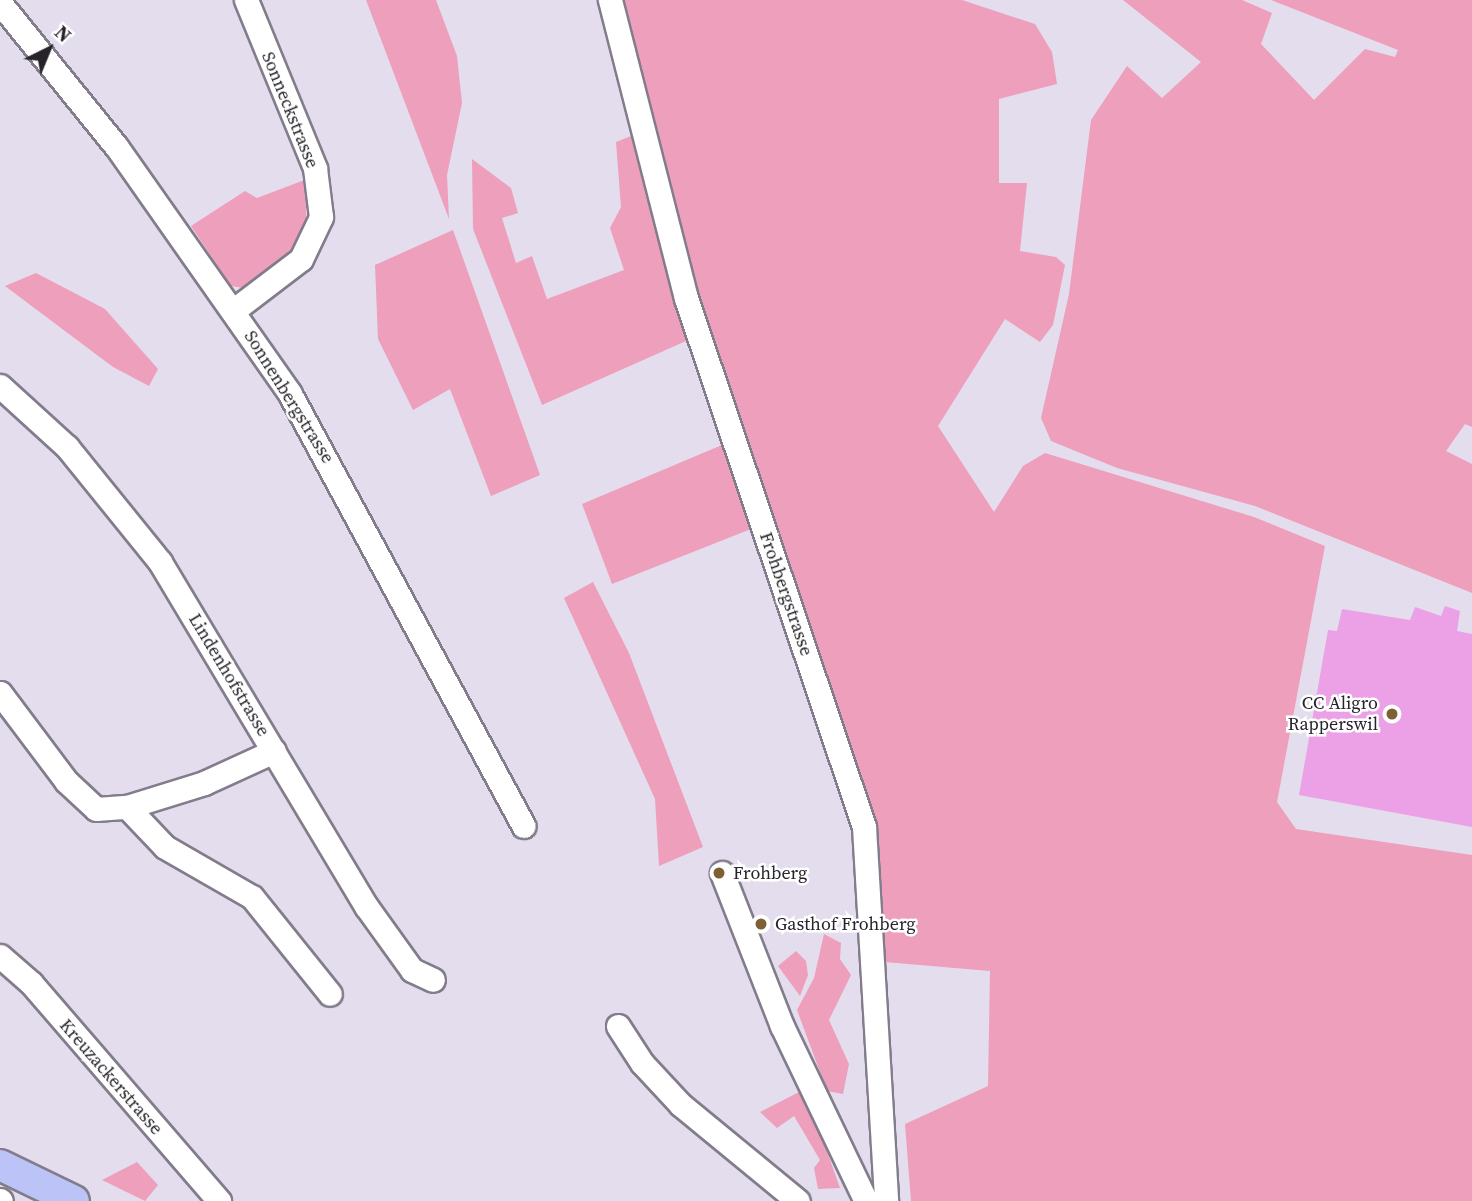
<!DOCTYPE html>
<style>
body{margin:0}
#map{position:relative;width:1472px;height:1201px;overflow:hidden;background:#e3dded;font-family:"Source Serif 4",serif}
div>[style]{position:absolute}
.green>*{inset:0;background:#ee9fbc}
.building>*{inset:0;background:#eca1e7}
.roads{filter:drop-shadow(2px 0 #827c8b) drop-shadow(-2px 0 #827c8b) drop-shadow(0 2px #827c8b) drop-shadow(0 -2px #827c8b)}
.minor>*{height:23px;margin:-11.5px;padding:0 11.5px;transform-origin:11.5px;border-radius:11.5px;background:#fff}
.major>*{height:30px;margin:-15px;padding:0 15px;transform-origin:15px;border-radius:15px;background:#bcc4f7}
.dots>*{width:19px;height:19px;translate:-50% -50%;box-sizing:border-box;border:4px solid #fff;border-radius:50%}
span{translate:-50% -50%;white-space:nowrap;text-align:center;line-height:1.15;-webkit-text-stroke:5px #fff;paint-order:stroke}
.street-label{font-size:18px;color:#26232a}
.poi-label{font-size:18px;color:#26232a}
.right{translate:-100% -50%;text-align:right}
.left{translate:0 -50%;text-align:left}
.north{position:absolute;left:14px;top:14px;width:70px;height:70px;-webkit-text-stroke:5px #fff;paint-order:stroke;rotate:43deg;font-size:19px;font-weight:700;line-height:28px;text-align:center;color:#26232a}
.north::after{content:'';display:block;margin:auto;width:24px;height:32px;background:#26232a;clip-path:polygon(50% 0,100% 100%,50% 72%,0 100%)}
</style>
<div id="map">
<div class="green">
<i style="clip-path:polygon(366px 0,436px 0,457px 56px,462px 103px,447px 175px,449px 219px)"></i>
<i style="clip-path:polygon(624px 0,962px 0,1035px 24px,1052px 52px,1057px 84px,999px 99px,999px 183px,1027px 183px,1020px 251px,1056px 257px,1065px 265px,1053px 325px,1040px 342px,1005px 319px,938px 426px,994px 512px,1023px 466px,1045px 453px,1254px 517px,1325px 546px,1277px 802px,1296px 829px,1472px 855px,1472px 1201px,911px 1201px,905px 1124px,988px 1086px,990px 971px,884px 962px,873px 830px,671px 206px)"></i>
<i style="clip-path:polygon(1123px 0,1242px 0,1272px 13px,1261px 44px,1314px 100px,1365px 49px,1395px 57px,1398px 50px,1271px 0,1472px 0,1472px 427px,1465px 424px,1446px 451px,1472px 464px,1472px 593px,1255px 506px,1117px 468px,1051px 441px,1041px 418px,1069px 294px,1091px 120px,1127px 66px,1162px 98px,1201px 62px)"></i>
<i style="clip-path:polygon(631px 136px,686px 341px,542px 405px,473px 229px,472px 159px,511px 188px,518px 213px,502px 218px,516px 263px,532px 256px,547px 299px,624px 270px,610px 228px,621px 207px,616px 142px)"></i>
<i style="clip-path:polygon(307px 179px,306px 223px,291px 252px,243px 288px,231px 286px,191px 226px,245px 191px,257px 198px)"></i>
<i style="clip-path:polygon(453px 230px,540px 475px,491px 496px,450px 389px,413px 410px,378px 339px,375px 265px)"></i>
<i style="clip-path:polygon(36px 273px,105px 309px,158px 369px,149px 386px,113px 367px,5px 286px)"></i>
<i style="clip-path:polygon(722px 445px,751px 529px,612px 584px,582px 504px)"></i>
<i style="clip-path:polygon(593px 582px,629px 653px,703px 847px,659px 866px,655px 799px,564px 598px)"></i>
<i style="clip-path:polygon(824px 934px,841px 943px,840px 959px,851px 975px,829px 1020px,849px 1064px,843px 1094px,827px 1091px,797px 1010px,814px 978px)"></i>
<i style="clip-path:polygon(796px 951px,806px 961px,808px 975px,800px 996px,778px 966px)"></i>
<i style="clip-path:polygon(805px 1089px,840px 1188px,818px 1189px,814px 1168px,820px 1160px,794px 1116px,777px 1128px,760px 1112px)"></i>
<i style="clip-path:polygon(137px 1162px,158px 1185px,145px 1201px,102px 1180px)"></i>
</div>
<div class="building">
<i style="clip-path:polygon(1445px 606px,1460px 611px,1457px 631px,1472px 634px,1472px 827px,1299px 795px,1328px 630px,1337px 631px,1342px 609px,1410px 620px,1415px 607px,1441px 616px)"></i>
</div>
<div class="roads">
<div class="minor">
<i style="left:610px;top:0;width:308px;rotate:75.7deg"></i>
<i style="left:686px;top:298px;width:558px;rotate:71.4deg"></i>
<i style="left:864px;top:827px;width:375px;rotate:86.6deg"></i>
<i style="left:0;top:3px;width:184px;rotate:51deg"></i>
<i style="left:116px;top:146px;width:303px;rotate:54.9deg"></i>
<i style="left:290px;top:394px;width:491px;rotate:61.6deg"></i>
<i style="left:234px;top:310px;width:84px;rotate:-37.3deg"></i>
<i style="left:301px;top:259px;width:47px;rotate:-64.5deg"></i>
<i style="left:321px;top:217px;width:49px;rotate:-97deg"></i>
<i style="left:315px;top:168px;width:182px;rotate:-112.3deg"></i>
<i style="left:0;top:386px;width:91px;rotate:42.3deg"></i>
<i style="left:67px;top:447px;width:148px;rotate:51deg"></i>
<i style="left:160px;top:562px;width:401px;rotate:59.1deg"></i>
<i style="left:366px;top:906px;width:79px;rotate:54.3deg"></i>
<i style="left:412px;top:970px;width:23px;rotate:25deg"></i>
<i style="left:0;top:693px;width:110px;rotate:53.1deg"></i>
<i style="left:66px;top:781px;width:41px;rotate:43deg"></i>
<i style="left:96px;top:809px;width:31px;rotate:-4deg"></i>
<i style="left:127px;top:807px;width:81px;rotate:-17.3deg"></i>
<i style="left:204px;top:783px;width:77px;rotate:-24.6deg"></i>
<i style="left:127px;top:807px;width:55px;rotate:46.5deg"></i>
<i style="left:165px;top:847px;width:100px;rotate:29.9deg"></i>
<i style="left:252px;top:897px;width:124px;rotate:51.2deg"></i>
<i style="left:722px;top:873px;width:164px;rotate:68.6deg"></i>
<i style="left:782px;top:1026px;width:194px;rotate:64.4deg"></i>
<i style="left:0;top:956px;width:41px;rotate:41.1deg"></i>
<i style="left:31px;top:983px;width:288px;rotate:49.2deg"></i>
<i style="left:618px;top:1026px;width:44px;rotate:57deg"></i>
<i style="left:642px;top:1063px;width:57px;rotate:47.1deg"></i>
<i style="left:681px;top:1105px;width:151px;rotate:39.4deg"></i>
<i style="left:0;top:1200px;width:1px;rotate:45deg"></i>
</div>
<div class="major">
<i style="left:0;top:1165px;width:82px;rotate:25.9deg"></i>
</div>
</div>
<div class="dots">
<i style="left:1392px;top:714px;background:#7d6033"></i>
<i style="left:719px;top:873px;background:#7d6033"></i>
<i style="left:761px;top:924px;background:#7d6033"></i>
</div>
<div class="street-label">
<span style="left:290px;top:110px;rotate:68deg">Sonneckstrasse</span>
<span style="left:289px;top:397px;rotate:58deg">Sonnenbergstrasse</span>
<span style="left:786px;top:594px;rotate:71deg">Frohbergstrasse</span>
<span style="left:229px;top:675px;rotate:59deg">Lindenhofstrasse</span>
<span style="left:111px;top:1077px;rotate:49deg">Kreuzackerstrasse</span>
</div>
<div class="poi-label">
<span class="right" style="left:1378px;top:714px">CC Aligro<br>Rapperswil</span>
<span class="left" style="left:733px;top:873px">Frohberg</span>
<span class="left" style="left:775px;top:924px">Gasthof Frohberg</span>
</div>
<div class="north">N</div>
</div>
